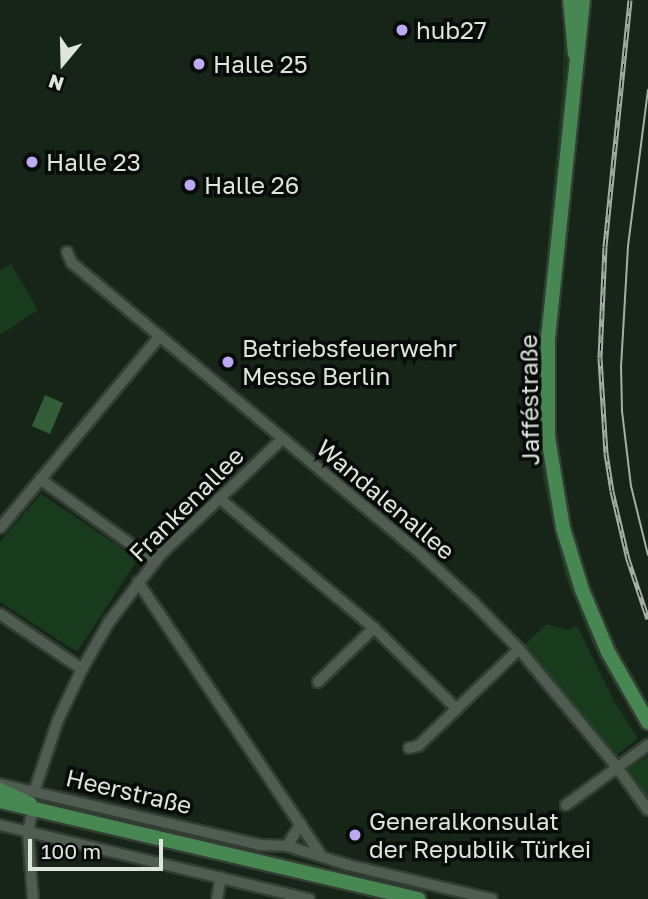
<!DOCTYPE html>
<meta charset="utf-8">
<style>
body{margin:0}
#map{position:relative;width:648px;height:899px;overflow:hidden;background:#172418;font-family:"Golos Text",sans-serif}
div>[style]{position:absolute}
.green>*{inset:0;background:#173b1c}
.water>*{inset:0;background:#325d37}
.roads{filter:drop-shadow(2px 0 #333d34) drop-shadow(-2px 0 #333d34) drop-shadow(0 2px #333d34) drop-shadow(0 -2px #333d34)}
.minor>*{height:10px;margin:-5px;padding:0 5px;transform-origin:5px;border-radius:5px;background:#4f5d50}
.major>*{height:14px;margin:-7px;padding:0 7px;transform-origin:7px;border-radius:7px;background:#478751}
.tram>*{height:2px;margin:-1px;padding:0 1px;transform-origin:1px;border-radius:1px;background:#a5aea5}
.rail>*{height:5px;margin-top:-2.5px;transform-origin:0;background:repeating-linear-gradient(90deg,#060b07 0 8px,#a5aea5 0 16px);box-sizing:border-box;border-block:2px solid #a5aea5}
.dots>*{width:19px;height:19px;translate:-50% -50%;box-sizing:border-box;border:4px solid #060b07;border-radius:50%}
span{translate:-50% -50%;white-space:nowrap;text-align:center;line-height:1.15;-webkit-text-stroke:7px #060b07;paint-order:stroke}
.poi-label{font-size:24px;color:#dde5dd}
.left{translate:0 -50%;text-align:left}
.street-label{font-size:24px;color:#dde5dd}
.north{position:absolute;left:28px;top:28px;width:70px;height:70px;-webkit-text-stroke:5px #060b07;paint-order:stroke;rotate:199deg;font-size:19px;font-weight:700;line-height:28px;text-align:center;color:#dde5dd}
.north::after{content:'';display:block;margin:auto;width:24px;height:32px;background:#dde5dd;clip-path:polygon(50% 0,100% 100%,50% 72%,0 100%)}
.scale{position:absolute;left:28px;top:839px;width:135px;height:32px;box-sizing:border-box;border:4px solid #dde5dd;border-top:0;padding-left:9px;font-size:21px;line-height:24px;white-space:nowrap;color:#dde5dd;-webkit-text-stroke:5px #060b07;paint-order:stroke}
</style>
<div id="map">
<div class="green">
<i style="clip-path:polygon(564px 0,566px 70px,535px 379px,563px 80px)"></i>
<i style="clip-path:polygon(11px 264px,38px 310px,0 335px,0 271px)"></i>
<i style="clip-path:polygon(536px 390px,545px 477px,569px 579px,592px 639px,646px 736px,597px 654px,565px 575px,543px 479px)"></i>
<i style="clip-path:polygon(41px 494px,135px 557px,136px 562px,77px 652px,0 602px,0 542px)"></i>
<i style="clip-path:polygon(547px 624px,567px 630px,577px 626px,615px 703px,638px 738px,616px 756px,523px 646px)"></i>
<i style="clip-path:polygon(648px 756px,648px 804px,626px 770px)"></i>
</div>
<div class="water">
<i style="clip-path:polygon(45px 395px,63px 403px,50px 434px,32px 426px)"></i>
</div>
<div class="roads">
<div class="minor">
<i style="left:67px;top:252px;width:12px;rotate:66deg"></i>
<i style="left:72px;top:263px;width:456px;rotate:39.8deg"></i>
<i style="left:422px;top:555px;width:69px;rotate:42.7deg"></i>
<i style="left:473px;top:602px;width:66px;rotate:45.6deg"></i>
<i style="left:519px;top:649px;width:153px;rotate:50.3deg"></i>
<i style="left:617px;top:767px;width:53px;rotate:54.2deg"></i>
<i style="left:40px;top:479px;width:140px;rotate:35.7deg"></i>
<i style="left:219px;top:498px;width:202px;rotate:40deg"></i>
<i style="left:374px;top:628px;width:116px;rotate:44.3deg"></i>
<i style="left:0;top:528px;width:250px;rotate:-50.2deg"></i>
<i style="left:138px;top:582px;width:327px;rotate:56.2deg"></i>
<i style="left:0;top:614px;width:99px;rotate:33.9deg"></i>
<i style="left:318px;top:682px;width:78px;rotate:-44deg"></i>
<i style="left:409px;top:748px;width:9px;rotate:-13deg"></i>
<i style="left:418px;top:746px;width:140px;rotate:-43.8deg"></i>
<i style="left:0;top:784px;width:267px;rotate:13.2deg"></i>
<i style="left:260px;top:845px;width:27px;rotate:2deg"></i>
<i style="left:287px;top:846px;width:64px;rotate:17.3deg"></i>
<i style="left:348px;top:865px;width:148px;rotate:13.3deg"></i>
<i style="left:34px;top:792px;width:76px;rotate:-71.6deg"></i>
<i style="left:58px;top:720px;width:56px;rotate:-64.8deg"></i>
<i style="left:82px;top:669px;width:54px;rotate:-60.1deg"></i>
<i style="left:109px;top:622px;width:86px;rotate:-52.6deg"></i>
<i style="left:161px;top:554px;width:167px;rotate:-43.5deg"></i>
<i style="left:566px;top:805px;width:102px;rotate:-36.2deg"></i>
<i style="left:0;top:825px;width:318px;rotate:13.5deg"></i>
<i style="left:287px;top:846px;width:26px;rotate:-58deg"></i>
<i style="left:33px;top:899px;width:67px;rotate:-94.3deg"></i>
<i style="left:28px;top:832px;width:25px;rotate:-78deg"></i>
<i style="left:217px;top:899px;width:22px;rotate:-80deg"></i>
</div>
<div class="major">
<i style="left:570px;top:0;width:54px;rotate:84.7deg"></i>
<i style="left:583px;top:0;width:338px;rotate:95.9deg"></i>
<i style="left:548px;top:336px;width:101px;rotate:90deg"></i>
<i style="left:548px;top:437px;width:92px;rotate:80.6deg"></i>
<i style="left:563px;top:528px;width:65px;rotate:73deg"></i>
<i style="left:582px;top:590px;width:67px;rotate:67.2deg"></i>
<i style="left:608px;top:652px;width:81px;rotate:60.3deg"></i>
<i style="left:0;top:790px;width:33px;rotate:25deg"></i>
<i style="left:0;top:801px;width:430px;rotate:13.2deg"></i>
</div>
</div>
<div class="tram">
<i style="left:648px;top:90px;width:157px;rotate:97.3deg"></i>
<i style="left:628px;top:246px;width:120px;rotate:93.3deg"></i>
<i style="left:621px;top:366px;width:45px;rotate:88.7deg"></i>
<i style="left:622px;top:411px;width:76px;rotate:83.2deg"></i>
<i style="left:631px;top:486px;width:71px;rotate:76.2deg"></i>
</div>
<div class="rail">
<i style="left:630px;top:0;width:248px;rotate:95.8deg"></i>
<i style="left:605px;top:247px;width:111px;rotate:92.6deg"></i>
<i style="left:600px;top:358px;width:95px;rotate:86.4deg"></i>
<i style="left:606px;top:453px;width:38px;rotate:81deg"></i>
<i style="left:612px;top:491px;width:70px;rotate:76.8deg"></i>
<i style="left:628px;top:559px;width:63px;rotate:71.6deg"></i>
</div>
<div class="dots">
<i style="left:402px;top:30px;background:#bea9f5"></i>
<i style="left:199px;top:64px;background:#bea9f5"></i>
<i style="left:32px;top:162px;background:#bea9f5"></i>
<i style="left:190px;top:185px;background:#bea9f5"></i>
<i style="left:228px;top:362px;background:#bea9f5"></i>
<i style="left:355px;top:835px;background:#bea9f5"></i>
</div>
<div class="poi-label">
<span class="left" style="left:416px;top:30px">hub27</span>
<span class="left" style="left:213px;top:64px">Halle 25</span>
<span class="left" style="left:46px;top:162px">Halle 23</span>
<span class="left" style="left:204px;top:185px">Halle 26</span>
<span class="left" style="left:242px;top:362px">Betriebsfeuerwehr<br>Messe Berlin</span>
<span class="left" style="left:369px;top:835px">Generalkonsulat<br>der Republik Türkei</span>
</div>
<div class="street-label">
<span style="left:529px;top:400px;rotate:-91deg">Jafféstraße</span>
<span style="left:386px;top:499px;rotate:40deg">Wandalenallee</span>
<span style="left:186px;top:504px;rotate:-45deg">Frankenallee</span>
<span style="left:129px;top:791px;rotate:13deg">Heerstraße</span>
</div>
<div class="north">N</div>
<div class="scale">100 m</div>
</div>
